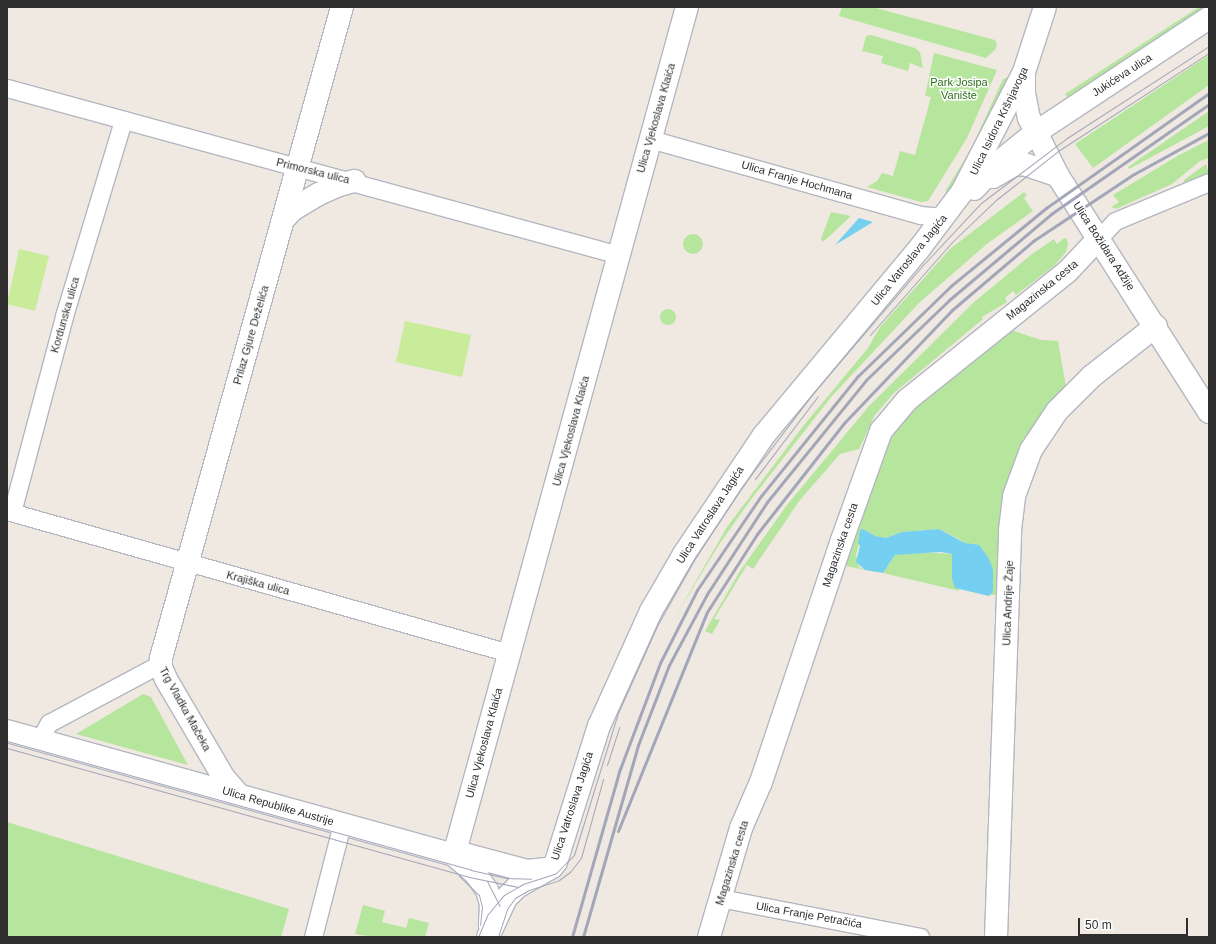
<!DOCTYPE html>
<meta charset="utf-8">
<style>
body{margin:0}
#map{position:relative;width:1216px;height:944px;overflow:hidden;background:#efe9e1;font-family:Helvetica,sans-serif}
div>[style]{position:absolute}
.green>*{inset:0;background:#b6e59e}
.round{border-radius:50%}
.pitch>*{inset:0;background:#c9ec9a}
.water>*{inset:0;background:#75cff0}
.roads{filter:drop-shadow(1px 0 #b4b7c1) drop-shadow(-1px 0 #b4b7c1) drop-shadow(0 1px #b4b7c1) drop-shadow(0 -1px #b4b7c1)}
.street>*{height:17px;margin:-8.5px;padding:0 8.5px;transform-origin:8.5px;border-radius:8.5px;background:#fff}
.secondary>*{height:22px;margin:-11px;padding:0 11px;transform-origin:11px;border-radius:11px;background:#fff}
.tram>*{height:1px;margin:-0.5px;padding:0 0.5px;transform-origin:0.5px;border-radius:0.5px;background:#a3a6b8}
.rail>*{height:3px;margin:-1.5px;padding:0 1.5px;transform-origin:1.5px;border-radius:1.5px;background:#a3a6b8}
span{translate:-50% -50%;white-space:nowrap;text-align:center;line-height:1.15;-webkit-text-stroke:3px #fff;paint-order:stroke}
.street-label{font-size:11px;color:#2e2e2e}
.park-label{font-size:11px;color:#2c6e1b}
.frame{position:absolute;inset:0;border:8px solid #2e2e2e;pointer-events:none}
.scale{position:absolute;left:1078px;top:918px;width:110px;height:18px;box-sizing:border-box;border:2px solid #2e2e2e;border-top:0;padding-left:5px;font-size:12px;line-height:14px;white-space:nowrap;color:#2e2e2e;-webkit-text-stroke:3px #fff;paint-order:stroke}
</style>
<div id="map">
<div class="green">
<i style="clip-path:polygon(842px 7px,872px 7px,995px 40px,997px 44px,995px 50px,986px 58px,839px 16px)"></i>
<i style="clip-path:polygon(1199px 7px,1209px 7px,1209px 10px,1070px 100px,1065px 94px)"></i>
<i style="clip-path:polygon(871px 35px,915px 48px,920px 52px,923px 68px,910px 63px,908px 71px,881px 63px,883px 56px,862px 51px,866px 36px)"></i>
<i style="clip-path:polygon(934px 53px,997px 70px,967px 138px,928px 201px,921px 202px,867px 187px,877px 181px,882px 173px,893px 176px,900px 151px,915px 155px,931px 97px,925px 96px)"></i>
<i style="clip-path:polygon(1209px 55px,1209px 85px,1093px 168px,1075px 144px)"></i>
<i style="clip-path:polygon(1008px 77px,996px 112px,962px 177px,945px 197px,946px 190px,971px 149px,1003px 79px)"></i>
<i style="clip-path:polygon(1209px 111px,1209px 126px,1129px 169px,1128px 167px)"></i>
<i style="clip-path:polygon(1209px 140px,1209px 158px,1200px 161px,1172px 184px,1116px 209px,1111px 207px,1119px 202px,1113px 195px,1179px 155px)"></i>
<i style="clip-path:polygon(1206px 164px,1209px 174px,1183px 184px,1184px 180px)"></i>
<i style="clip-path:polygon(1024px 192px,1027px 195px,1024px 198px,1033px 211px,988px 243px,919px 303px,832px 396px,752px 498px,718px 546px,674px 619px,727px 527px,804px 425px,868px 348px,880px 327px,950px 249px)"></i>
<i style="clip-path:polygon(831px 212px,851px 216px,823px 242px,821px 239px)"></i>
<i class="round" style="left:683px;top:234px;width:20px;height:20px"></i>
<i style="clip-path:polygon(1064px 238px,1067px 239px,1068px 245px,1066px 252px,1055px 265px,1016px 295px,1013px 291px,1005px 298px,1007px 302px,982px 317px,983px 319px,894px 393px,875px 415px,859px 449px,840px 454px,800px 500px,753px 569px,747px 565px,714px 619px,720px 620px,712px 634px,705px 631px,740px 571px,787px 505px,869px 406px,973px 303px,1032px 254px,1054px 239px,1057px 244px)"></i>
<i class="round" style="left:660px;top:309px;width:16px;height:16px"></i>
<i style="clip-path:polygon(1002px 327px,1041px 340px,1058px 341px,1066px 387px,1023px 439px,1009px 477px,1001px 522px,997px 595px,991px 595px,993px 569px,988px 561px,961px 540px,939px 529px,902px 532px,886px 538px,875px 536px,863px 529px,856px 555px,859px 567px,865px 570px,841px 565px,887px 433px)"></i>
<i style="clip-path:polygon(916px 552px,952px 554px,952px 579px,960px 591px,883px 573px,895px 555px)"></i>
<i style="clip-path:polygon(143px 694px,151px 697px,188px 765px,76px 734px)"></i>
<i style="clip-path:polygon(7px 822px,289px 909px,281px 937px,7px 937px)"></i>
<i style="clip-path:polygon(363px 905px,385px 911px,382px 922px,406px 928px,409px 918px,429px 923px,425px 937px,374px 937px,355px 934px)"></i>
</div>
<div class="pitch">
<i style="clip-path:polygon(19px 249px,49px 256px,35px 311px,7px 304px)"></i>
<i style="clip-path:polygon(405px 321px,471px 335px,462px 377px,396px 362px)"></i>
</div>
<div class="water">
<i style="clip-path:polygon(859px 218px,873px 222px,835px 245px)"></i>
<i style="clip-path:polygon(863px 529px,875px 536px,886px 538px,902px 532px,939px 529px,965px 543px,979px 545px,988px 557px,993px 569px,993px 592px,989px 596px,955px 588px,952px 579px,952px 554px,941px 552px,895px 555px,883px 573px,865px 570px,856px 562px,860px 546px,858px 543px,860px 530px)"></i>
</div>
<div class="roads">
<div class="street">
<i style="left:7px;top:88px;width:634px;rotate:15.26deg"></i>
<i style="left:650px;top:139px;width:280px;rotate:15.7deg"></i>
<i style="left:920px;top:215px;width:24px;rotate:5deg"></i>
<i style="left:1099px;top:238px;width:23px;rotate:-47deg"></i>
<i style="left:1115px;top:221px;width:102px;rotate:-22.5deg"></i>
<i style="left:7px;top:511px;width:522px;rotate:15.79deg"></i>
<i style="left:12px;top:512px;width:203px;rotate:-75.1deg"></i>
<i style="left:64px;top:316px;width:205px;rotate:-73.2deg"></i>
<i style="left:39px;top:740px;width:20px;rotate:-60deg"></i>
<i style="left:49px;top:723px;width:126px;rotate:-28deg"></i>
<i style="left:720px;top:898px;width:204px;rotate:11deg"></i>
<i style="left:313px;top:937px;width:117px;rotate:-75.6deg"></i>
</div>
<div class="secondary">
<i style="left:1024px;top:75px;width:18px;rotate:90deg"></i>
<i style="left:1024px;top:93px;width:25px;rotate:79deg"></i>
<i style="left:1029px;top:118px;width:65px;rotate:63.4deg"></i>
<i style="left:1058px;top:176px;width:280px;rotate:57.4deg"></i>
<i style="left:993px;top:177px;width:24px;rotate:-30deg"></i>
<i style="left:1014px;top:165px;width:10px;rotate:-6deg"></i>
<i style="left:1024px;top:164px;width:36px;rotate:19deg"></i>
<i style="left:974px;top:189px;width:37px;rotate:-47deg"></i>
<i style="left:999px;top:162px;width:46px;rotate:-38.9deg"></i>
<i style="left:1035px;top:133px;width:209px;rotate:-33.5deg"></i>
<i style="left:283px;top:220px;width:13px;rotate:-48deg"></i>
<i style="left:292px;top:210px;width:31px;rotate:-31deg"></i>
<i style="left:319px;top:194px;width:22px;rotate:-24deg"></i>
<i style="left:339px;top:185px;width:16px;rotate:-15deg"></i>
<i style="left:7px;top:731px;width:464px;rotate:15.5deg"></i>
<i style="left:454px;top:855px;width:13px"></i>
<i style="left:467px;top:855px;width:62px;rotate:14.9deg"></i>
<i style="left:527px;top:871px;width:19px;rotate:-6deg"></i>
<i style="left:238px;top:794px;width:21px;rotate:-131deg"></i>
<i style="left:224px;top:778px;width:115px;rotate:-120.4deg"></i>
<i style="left:166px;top:679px;width:13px;rotate:-113deg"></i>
<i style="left:161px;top:667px;width:9px;rotate:-90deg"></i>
<i style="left:161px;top:658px;width:676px;rotate:-74.46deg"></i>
<i style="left:454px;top:855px;width:879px;rotate:-74.64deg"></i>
<i style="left:454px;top:855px;width:28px;rotate:41deg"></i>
<i style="left:475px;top:873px;width:21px;rotate:55deg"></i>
<i style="left:487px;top:890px;width:15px;rotate:74deg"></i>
<i style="left:491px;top:904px;width:21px;rotate:93deg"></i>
<i style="left:488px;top:937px;width:43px;rotate:-65.2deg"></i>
<i style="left:506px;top:898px;width:16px;rotate:-45deg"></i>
<i style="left:517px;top:887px;width:40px;rotate:-29.7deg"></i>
<i style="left:552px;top:867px;width:6px;rotate:-51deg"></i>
<i style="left:556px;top:862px;width:143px;rotate:-72.5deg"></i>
<i style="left:599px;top:726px;width:126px;rotate:-65.7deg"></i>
<i style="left:651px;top:611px;width:66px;rotate:-59.9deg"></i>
<i style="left:684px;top:554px;width:143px;rotate:-56.1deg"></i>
<i style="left:764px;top:435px;width:242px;rotate:-50.2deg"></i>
<i style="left:919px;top:249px;width:71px;rotate:-53deg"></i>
<i style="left:962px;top:192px;width:135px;rotate:-62.7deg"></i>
<i style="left:1024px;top:72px;width:68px;rotate:-72.1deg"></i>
<i style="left:709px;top:937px;width:114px;rotate:-73.6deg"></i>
<i style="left:741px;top:828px;width:50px;rotate:-66.5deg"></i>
<i style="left:761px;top:782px;width:255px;rotate:-71.5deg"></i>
<i style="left:842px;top:540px;width:116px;rotate:-70.3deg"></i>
<i style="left:881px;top:431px;width:40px;rotate:-50deg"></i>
<i style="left:907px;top:400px;width:205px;rotate:-38.7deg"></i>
<i style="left:1067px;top:272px;width:47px;rotate:-46.7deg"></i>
<i style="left:996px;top:937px;width:407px;rotate:-88deg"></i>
<i style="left:1010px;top:530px;width:34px;rotate:-83deg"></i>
<i style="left:1014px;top:496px;width:49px;rotate:-69.7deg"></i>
<i style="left:1031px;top:450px;width:47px;rotate:-56.3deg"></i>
<i style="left:1057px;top:411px;width:49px;rotate:-45deg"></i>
<i style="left:1092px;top:376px;width:81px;rotate:-38deg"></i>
</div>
</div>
<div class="tram">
<i style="left:870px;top:335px;width:124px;rotate:-48.6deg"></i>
<i style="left:952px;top:242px;width:61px;rotate:-43.7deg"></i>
<i style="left:996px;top:200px;width:79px;rotate:-38.3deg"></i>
<i style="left:1058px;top:151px;width:180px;rotate:-33deg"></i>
<i style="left:755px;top:479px;width:104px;rotate:-52.8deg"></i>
<i style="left:7px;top:741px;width:482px;rotate:15.5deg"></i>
<i style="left:471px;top:870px;width:36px;rotate:13deg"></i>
<i style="left:506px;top:878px;width:25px;rotate:2deg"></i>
<i style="left:7px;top:748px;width:480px;rotate:15.6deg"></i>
<i style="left:469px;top:877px;width:50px;rotate:11.5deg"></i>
<i style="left:607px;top:765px;width:40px;rotate:-72deg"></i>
<i style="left:459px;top:876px;width:28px;rotate:44deg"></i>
<i style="left:479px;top:895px;width:12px;rotate:76deg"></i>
<i style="left:482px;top:907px;width:18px;rotate:96deg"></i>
<i style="left:487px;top:881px;width:28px;rotate:63deg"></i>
<i style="left:478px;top:937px;width:25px;rotate:-67deg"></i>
<i style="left:488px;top:914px;width:25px;rotate:-50deg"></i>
<i style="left:504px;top:895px;width:22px;rotate:-30deg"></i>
<i style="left:523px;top:884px;width:35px;rotate:-18deg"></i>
<i style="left:556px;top:873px;width:25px;rotate:-45deg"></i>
<i style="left:574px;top:855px;width:149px;rotate:-72.8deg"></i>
<i style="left:618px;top:713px;width:98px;rotate:-65.8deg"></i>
<i style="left:658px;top:624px;width:73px;rotate:-60.6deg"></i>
<i style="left:694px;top:560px;width:86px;rotate:-56.9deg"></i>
<i style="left:741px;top:488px;width:121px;rotate:-52.8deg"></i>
<i style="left:814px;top:392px;width:167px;rotate:-49.4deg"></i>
<i style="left:923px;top:265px;width:85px;rotate:-46.9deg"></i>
<i style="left:981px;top:203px;width:108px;rotate:-37.1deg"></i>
<i style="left:1067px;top:138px;width:169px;rotate:-32.9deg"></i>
<i style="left:498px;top:937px;width:29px;rotate:-72deg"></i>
<i style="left:507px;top:909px;width:14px;rotate:-54deg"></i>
<i style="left:515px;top:898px;width:16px;rotate:-30deg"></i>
<i style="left:529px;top:890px;width:32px;rotate:-18deg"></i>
<i style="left:559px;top:880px;width:14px;rotate:-36deg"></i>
<i style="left:570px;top:872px;width:18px;rotate:-52deg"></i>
<i style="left:581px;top:858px;width:82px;rotate:-74.4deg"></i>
</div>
<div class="rail">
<i style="left:618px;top:831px;width:236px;rotate:-67.9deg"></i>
<i style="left:707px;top:612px;width:93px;rotate:-57.3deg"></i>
<i style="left:757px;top:534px;width:141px;rotate:-51.9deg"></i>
<i style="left:844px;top:423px;width:156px;rotate:-46.3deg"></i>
<i style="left:952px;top:310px;width:106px;rotate:-40.4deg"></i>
<i style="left:1033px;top:241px;width:121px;rotate:-33.6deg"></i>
<i style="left:1134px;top:174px;width:85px;rotate:-28.7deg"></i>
<i style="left:572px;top:937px;width:175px;rotate:-74.1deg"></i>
<i style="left:620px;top:769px;width:113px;rotate:-69.3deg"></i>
<i style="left:660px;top:663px;width:82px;rotate:-63.1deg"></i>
<i style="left:697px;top:590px;width:114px;rotate:-55.8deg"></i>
<i style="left:761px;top:496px;width:154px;rotate:-51.1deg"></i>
<i style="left:858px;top:376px;width:131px;rotate:-44.1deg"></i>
<i style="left:952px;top:285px;width:122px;rotate:-39.3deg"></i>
<i style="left:1046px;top:208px;width:199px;rotate:-35.2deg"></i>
<i style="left:583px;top:937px;width:200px;rotate:-74deg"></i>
<i style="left:638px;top:745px;width:86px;rotate:-68.8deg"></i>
<i style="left:669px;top:665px;width:81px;rotate:-61.8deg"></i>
<i style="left:707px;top:594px;width:110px;rotate:-56.9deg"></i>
<i style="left:767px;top:502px;width:157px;rotate:-50.9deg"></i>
<i style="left:866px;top:380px;width:115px;rotate:-43.9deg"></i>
<i style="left:949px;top:300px;width:133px;rotate:-40.1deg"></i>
<i style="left:1051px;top:214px;width:193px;rotate:-34.8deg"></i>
</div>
<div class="street-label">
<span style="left:1122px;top:75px;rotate:-33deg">Jukićeva ulica</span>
<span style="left:656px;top:118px;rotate:-74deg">Ulica Vjekoslava Klaića</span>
<span style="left:999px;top:121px;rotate:-64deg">Ulica Isidora Kršnjavoga</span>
<span style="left:313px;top:171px;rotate:14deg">Primorska ulica</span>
<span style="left:797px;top:180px;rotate:16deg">Ulica Franje Hochmana</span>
<span style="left:1104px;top:246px;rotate:57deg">Ulica Božidara Adžije</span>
<span style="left:909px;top:260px;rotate:-51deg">Ulica Vatroslava Jagića</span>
<span style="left:1042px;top:290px;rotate:-39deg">Magazinska cesta</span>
<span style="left:65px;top:315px;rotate:-74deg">Kordunska ulica</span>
<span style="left:251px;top:335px;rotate:-74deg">Prilaz Gjure Deželića</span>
<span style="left:571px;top:431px;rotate:-75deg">Ulica Vjekoslava Klaića</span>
<span style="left:710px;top:515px;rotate:-57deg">Ulica Vatroslava Jagića</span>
<span style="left:840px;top:545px;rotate:-71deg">Magazinska cesta</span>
<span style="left:258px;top:583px;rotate:15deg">Krajiška ulica</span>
<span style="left:1008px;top:603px;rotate:-88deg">Ulica Andrije Žaje</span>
<span style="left:185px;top:709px;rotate:61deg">Trg Vladka Mačeka</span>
<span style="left:484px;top:743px;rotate:-75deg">Ulica Vjekoslava Klaića</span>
<span style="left:278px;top:806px;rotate:16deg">Ulica Republike Austrije</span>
<span style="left:572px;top:806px;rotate:-72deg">Ulica Vatroslava Jagića</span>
<span style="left:732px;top:863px;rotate:-73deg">Magazinska cesta</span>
<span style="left:809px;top:915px;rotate:10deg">Ulica Franje Petračića</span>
</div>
<div class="park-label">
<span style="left:959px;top:89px">Park Josipa<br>Vanište</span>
</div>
<div class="frame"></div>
<div class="scale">50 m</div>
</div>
